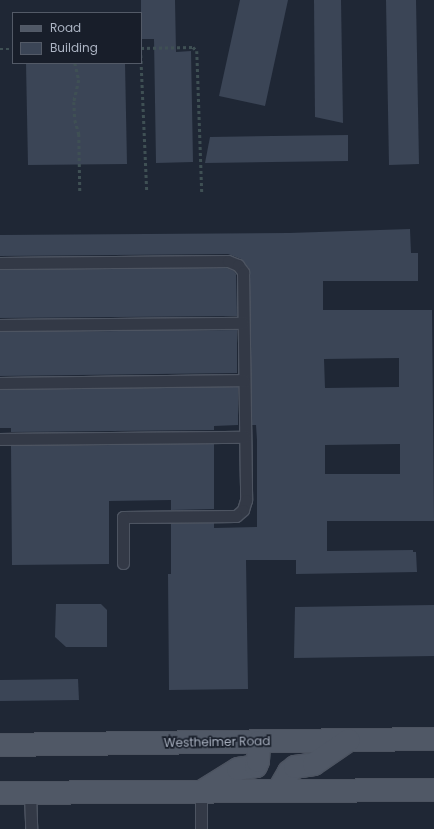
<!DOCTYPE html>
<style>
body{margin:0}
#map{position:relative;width:434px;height:829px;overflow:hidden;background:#1f2735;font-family:Poppins,sans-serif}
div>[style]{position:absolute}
.building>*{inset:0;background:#3b4556}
.path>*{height:2.5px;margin-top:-1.25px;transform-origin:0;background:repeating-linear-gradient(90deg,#3f5054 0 3px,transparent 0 6px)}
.roads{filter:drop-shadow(1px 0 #4d5461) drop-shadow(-1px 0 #4d5461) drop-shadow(0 1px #4d5461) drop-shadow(0 -1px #4d5461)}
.service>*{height:11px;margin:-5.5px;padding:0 5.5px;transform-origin:5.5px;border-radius:5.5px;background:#333946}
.primary>*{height:22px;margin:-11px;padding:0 11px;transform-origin:11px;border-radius:11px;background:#505866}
span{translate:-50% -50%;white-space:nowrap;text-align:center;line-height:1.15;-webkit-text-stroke:3.5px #181e2a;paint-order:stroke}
.street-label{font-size:12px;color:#acb4c3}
.legend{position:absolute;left:12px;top:12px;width:130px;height:52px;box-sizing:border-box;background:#181e2a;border:1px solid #535a67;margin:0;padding:5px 7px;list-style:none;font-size:12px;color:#acb4c3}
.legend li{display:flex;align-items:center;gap:8px;height:20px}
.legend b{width:20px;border:1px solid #535a67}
</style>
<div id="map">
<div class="building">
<i style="clip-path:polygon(141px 0,175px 0,176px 52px,191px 51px,193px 162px,156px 163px,154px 39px,141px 39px)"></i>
<i style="clip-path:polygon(240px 0,288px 0,265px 106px,219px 96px)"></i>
<i style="clip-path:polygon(314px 0,341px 0,343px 123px,315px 117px)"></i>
<i style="clip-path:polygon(386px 0,416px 0,419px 164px,389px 165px)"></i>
<i style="clip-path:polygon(26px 63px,125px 63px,127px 164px,28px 165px)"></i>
<i style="clip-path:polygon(348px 135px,348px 161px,205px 163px,210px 137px)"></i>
<i style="clip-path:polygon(evenodd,410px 229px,411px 253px,418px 253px,418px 281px,323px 281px,323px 310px,432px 310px,434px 521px,327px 521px,327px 551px,413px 550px,413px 552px,416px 552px,417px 572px,296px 574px,296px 560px,246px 560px,248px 689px,169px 690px,168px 574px,171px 574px,171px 524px,214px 523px,214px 528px,257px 527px,257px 440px,256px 425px,252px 425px,249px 268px,241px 259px,228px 254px,0 256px,0 235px,289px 233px,410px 229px,399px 358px,399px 387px,325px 388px,324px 359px,399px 358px,410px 229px,400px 444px,400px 474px,325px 474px,325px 445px,400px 444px)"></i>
<i style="clip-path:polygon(227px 268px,234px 271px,236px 274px,237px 316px,0 318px,0 270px)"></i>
<i style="clip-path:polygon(237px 330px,237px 373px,0 376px,0 332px)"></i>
<i style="clip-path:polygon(238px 387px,238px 425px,214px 426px,214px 430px,11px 432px,11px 428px,0 428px,0 390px)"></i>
<i style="clip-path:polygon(214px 444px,214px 509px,171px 510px,171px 500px,109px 501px,109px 564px,12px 565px,11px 446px)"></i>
<i style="clip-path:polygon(56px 604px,101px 604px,107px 610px,107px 647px,66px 647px,55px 637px)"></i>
<i style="clip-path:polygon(434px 605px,434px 656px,294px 658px,295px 607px)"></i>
<i style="clip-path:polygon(78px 679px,79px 700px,0 701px,0 680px)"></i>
</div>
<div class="path">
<i style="left:141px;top:48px;width:52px;rotate:-1.1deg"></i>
<i style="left:193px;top:47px;width:6px;rotate:45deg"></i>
<i style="left:197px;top:51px;width:141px;rotate:88deg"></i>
<i style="left:0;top:49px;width:13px"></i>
<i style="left:141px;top:55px;width:137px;rotate:87.5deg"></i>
<i style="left:75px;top:63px;width:17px;rotate:77deg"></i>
<i style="left:79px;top:80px;width:23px;rotate:103deg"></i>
<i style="left:74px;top:102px;width:18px;rotate:87deg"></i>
<i style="left:75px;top:120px;width:15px;rotate:74deg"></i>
<i style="left:79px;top:134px;width:58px;rotate:89deg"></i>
</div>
<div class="roads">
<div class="service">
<i style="left:0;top:263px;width:228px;rotate:-0.5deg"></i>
<i style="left:228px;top:261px;width:11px;rotate:22deg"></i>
<i style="left:238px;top:265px;width:9px;rotate:54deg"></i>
<i style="left:243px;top:272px;width:228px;rotate:89.2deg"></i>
<i style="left:246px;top:500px;width:10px;rotate:107deg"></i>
<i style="left:243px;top:510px;width:9px;rotate:139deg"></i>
<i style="left:236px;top:516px;width:113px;rotate:179.5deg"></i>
<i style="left:123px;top:517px;width:46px;rotate:90deg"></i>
<i style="left:0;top:325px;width:243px;rotate:-0.5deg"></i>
<i style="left:0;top:383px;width:244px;rotate:-0.7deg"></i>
<i style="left:0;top:439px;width:245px;rotate:-0.5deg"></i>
<i style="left:30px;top:793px;width:36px;rotate:88deg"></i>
<i style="left:201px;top:829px;width:37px;rotate:-90deg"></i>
</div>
<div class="primary">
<i style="left:0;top:745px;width:434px;rotate:-0.8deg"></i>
<i style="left:278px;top:791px;width:22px;rotate:-60deg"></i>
<i style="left:289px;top:772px;width:8px;rotate:-40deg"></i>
<i style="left:295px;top:767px;width:19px;rotate:-9deg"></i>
<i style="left:314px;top:764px;width:42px;rotate:-34.4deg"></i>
<i style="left:201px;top:792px;width:44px;rotate:-31.9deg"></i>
<i style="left:238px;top:769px;width:18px;rotate:-9deg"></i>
<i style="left:256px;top:766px;width:5px;rotate:-68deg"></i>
<i style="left:258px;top:761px;width:19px;rotate:-87deg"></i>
<i style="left:0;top:793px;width:434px;rotate:-0.4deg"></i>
</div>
</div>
<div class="street-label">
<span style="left:217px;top:742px;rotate:-1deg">Westheimer Road</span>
</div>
<ul class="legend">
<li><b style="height:5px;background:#505866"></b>Road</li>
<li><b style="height:11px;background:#3b4556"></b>Building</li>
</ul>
</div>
